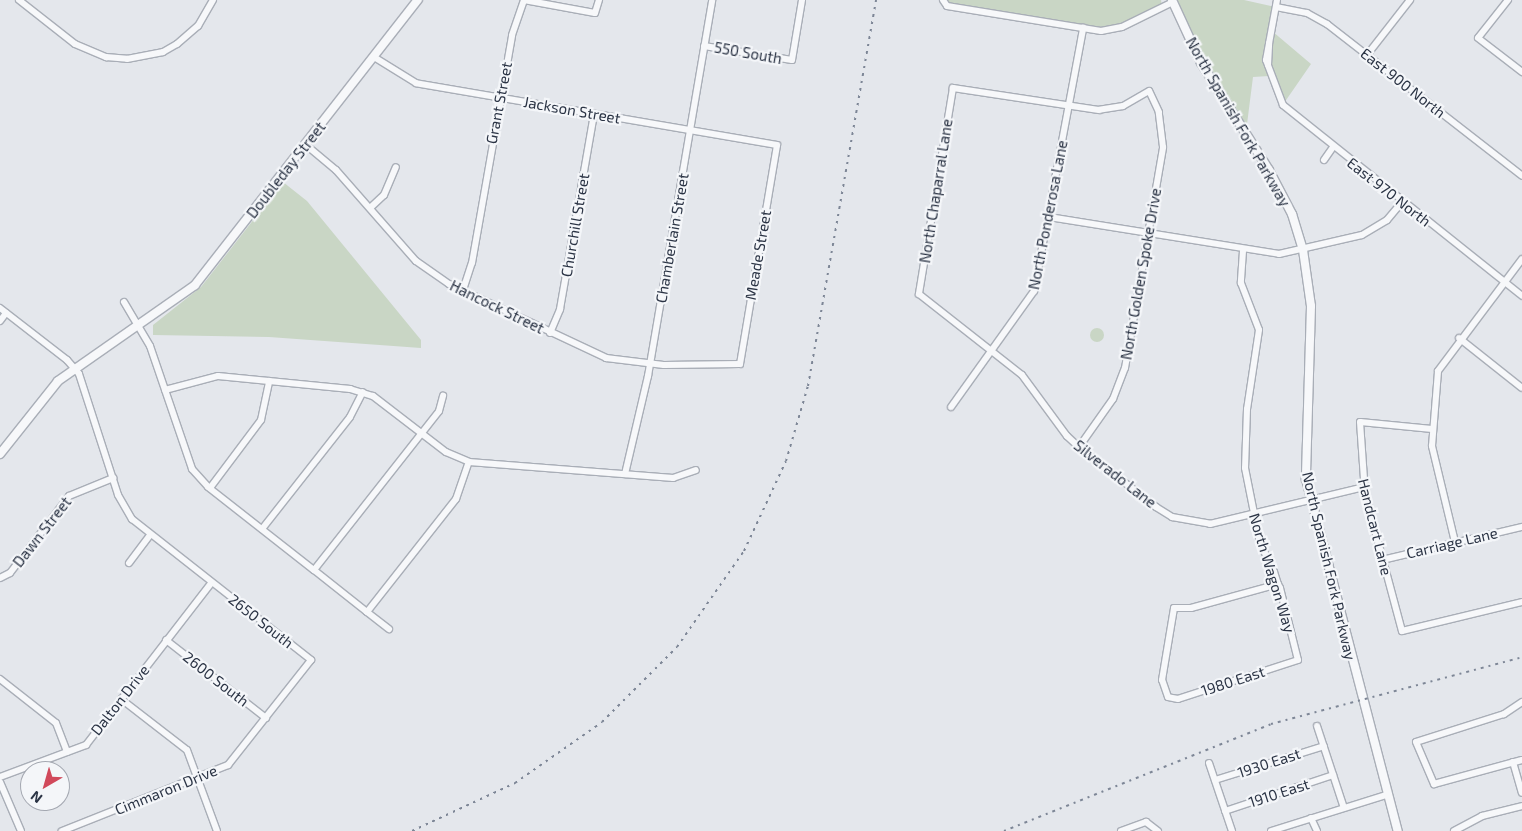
<!DOCTYPE html>
<style>
body{margin:0}
#map{position:relative;width:1522px;height:831px;overflow:hidden;background:#e4e7ec;font-family:"Exo 2",sans-serif}
div>[style]{position:absolute}
.green>*{inset:0;background:#c9d6c5}
.round{border-radius:50%}
.roads{filter:drop-shadow(1px 0 #a9aeb7) drop-shadow(-1px 0 #a9aeb7) drop-shadow(0 1px #a9aeb7) drop-shadow(0 -1px #a9aeb7)}
.minor>*{height:6px;margin:-3px;padding:0 3px;transform-origin:3px;border-radius:3px;background:#f7f8fa}
.tertiary>*{height:8px;margin:-4px;padding:0 4px;transform-origin:4px;border-radius:4px;background:#f7f8fa}
.rail>*{height:2px;margin-top:-1px;transform-origin:0;background:repeating-linear-gradient(90deg,#7d8696 0 2.5px,transparent 0 7.5px)}
span{translate:-50% -50%;white-space:nowrap;text-align:center;line-height:1.15;-webkit-text-stroke:4.5px #f4f6f9;paint-order:stroke}
.street-label{font-size:15px;color:#2b3445}
.north{position:absolute;left:20px;top:761px;width:50px;height:50px;box-sizing:border-box;background:#f4f6f9;border:1px solid #a4a8b1;border-radius:50%;rotate:218deg;font-size:14px;font-weight:700;line-height:20px;text-align:center;color:#2b3445}
.north::after{content:'';display:block;margin:auto;width:18px;height:22px;background:#d1495b;clip-path:polygon(50% 0,100% 100%,50% 72%,0 100%)}
</style>
<div id="map">
<div class="green">
<i style="clip-path:polygon(943px 0,1161px 0,1162px 6px,1112px 30px,947px 6px)"></i>
<i style="clip-path:polygon(1174px 0,1244px 0,1276px 7px,1272px 31px,1311px 64px,1282px 106px,1269px 76px,1253px 77px,1246px 132px,1213px 83px)"></i>
<i style="clip-path:polygon(283px 182px,307px 201px,421px 340px,421px 348px,269px 337px,153px 335px,153px 325px,201px 287px)"></i>
<i class="round" style="left:1090px;top:328px;width:14px;height:14px"></i>
</div>
<div class="roads">
<div class="minor">
<i style="left:19px;top:0;width:71px;rotate:38.2deg"></i>
<i style="left:75px;top:44px;width:34px;rotate:23deg"></i>
<i style="left:106px;top:57px;width:21px;rotate:5deg"></i>
<i style="left:127px;top:59px;width:37px;rotate:-11deg"></i>
<i style="left:163px;top:52px;width:16px;rotate:-30deg"></i>
<i style="left:177px;top:44px;width:28px;rotate:-41deg"></i>
<i style="left:198px;top:26px;width:30px;rotate:-60deg"></i>
<i style="left:943px;top:0;width:7px;rotate:56deg"></i>
<i style="left:947px;top:6px;width:156px;rotate:9.2deg"></i>
<i style="left:1101px;top:31px;width:21px;rotate:-11deg"></i>
<i style="left:1122px;top:27px;width:57px;rotate:-26.1deg"></i>
<i style="left:1277px;top:0;width:61px;rotate:100.4deg"></i>
<i style="left:1266px;top:60px;width:48px;rotate:69.3deg"></i>
<i style="left:1283px;top:105px;width:306px;rotate:38.6deg"></i>
<i style="left:1508px;top:0;width:48px;rotate:128.3deg"></i>
<i style="left:1478px;top:38px;width:56px;rotate:37.7deg"></i>
<i style="left:1276px;top:7px;width:32px;rotate:11deg"></i>
<i style="left:1307px;top:13px;width:23px;rotate:29deg"></i>
<i style="left:1327px;top:24px;width:247px;rotate:37.9deg"></i>
<i style="left:704px;top:46px;width:89px;rotate:9deg"></i>
<i style="left:792px;top:60px;width:61px;rotate:-80.5deg"></i>
<i style="left:1367px;top:55px;width:70px;rotate:-52deg"></i>
<i style="left:1268px;top:65px;width:22px;rotate:-87deg"></i>
<i style="left:306px;top:145px;width:39px;rotate:40deg"></i>
<i style="left:336px;top:170px;width:121px;rotate:48.7deg"></i>
<i style="left:416px;top:261px;width:40px;rotate:34.9deg"></i>
<i style="left:449px;top:284px;width:174px;rotate:25.2deg"></i>
<i style="left:606px;top:358px;width:58px;rotate:6.9deg"></i>
<i style="left:664px;top:365px;width:76px;rotate:-0.8deg"></i>
<i style="left:740px;top:364px;width:222px;rotate:-80.4deg"></i>
<i style="left:777px;top:145px;width:366px;rotate:-170.3deg"></i>
<i style="left:416px;top:83px;width:49px;rotate:-148.2deg"></i>
<i style="left:1324px;top:160px;width:16px;rotate:-55deg"></i>
<i style="left:370px;top:208px;width:19px;rotate:-43deg"></i>
<i style="left:384px;top:195px;width:30px;rotate:-67deg"></i>
<i style="left:1049px;top:217px;width:233px;rotate:9.1deg"></i>
<i style="left:1279px;top:254px;width:85px;rotate:-12.9deg"></i>
<i style="left:1362px;top:235px;width:29px;rotate:-31deg"></i>
<i style="left:1387px;top:220px;width:23px;rotate:-50deg"></i>
<i style="left:1243px;top:251px;width:32px;rotate:94deg"></i>
<i style="left:1241px;top:283px;width:50px;rotate:69deg"></i>
<i style="left:1259px;top:330px;width:80px;rotate:98.6deg"></i>
<i style="left:1247px;top:409px;width:59px;rotate:91.9deg"></i>
<i style="left:1245px;top:468px;width:76px;rotate:78.7deg"></i>
<i style="left:1260px;top:543px;width:32px;rotate:64deg"></i>
<i style="left:1274px;top:572px;width:13px;rotate:72deg"></i>
<i style="left:1278px;top:584px;width:4px;rotate:63deg"></i>
<i style="left:1280px;top:588px;width:74px;rotate:76deg"></i>
<i style="left:1298px;top:660px;width:126px;rotate:162deg"></i>
<i style="left:1178px;top:699px;width:10px;rotate:-169deg"></i>
<i style="left:1168px;top:697px;width:18px;rotate:-109deg"></i>
<i style="left:1162px;top:680px;width:73px;rotate:-80.5deg"></i>
<i style="left:1174px;top:608px;width:17px"></i>
<i style="left:1191px;top:608px;width:90px;rotate:-15.4deg"></i>
<i style="left:463px;top:290px;width:28px;rotate:-72deg"></i>
<i style="left:472px;top:263px;width:231px;rotate:-80deg"></i>
<i style="left:512px;top:35px;width:37px;rotate:-71deg"></i>
<i style="left:524px;top:0;width:72px;rotate:10.4deg"></i>
<i style="left:595px;top:13px;width:14px;rotate:-73deg"></i>
<i style="left:124px;top:302px;width:51px;rotate:59.4deg"></i>
<i style="left:150px;top:346px;width:130px;rotate:71.1deg"></i>
<i style="left:192px;top:469px;width:24px;rotate:48deg"></i>
<i style="left:208px;top:487px;width:135px;rotate:38.1deg"></i>
<i style="left:314px;top:570px;width:202px;rotate:-51.8deg"></i>
<i style="left:439px;top:411px;width:16px;rotate:-75deg"></i>
<i style="left:0;top:308px;width:85px;rotate:37.8deg"></i>
<i style="left:67px;top:360px;width:18px;rotate:49deg"></i>
<i style="left:79px;top:374px;width:127px;rotate:72.1deg"></i>
<i style="left:118px;top:495px;width:28px;rotate:60deg"></i>
<i style="left:132px;top:519px;width:228px;rotate:38.2deg"></i>
<i style="left:311px;top:660px;width:134px;rotate:128.3deg"></i>
<i style="left:228px;top:765px;width:179px;rotate:158.3deg"></i>
<i style="left:0;top:321px;width:10px;rotate:-53deg"></i>
<i style="left:550px;top:333px;width:26px;rotate:-67deg"></i>
<i style="left:560px;top:309px;width:198px;rotate:-80.1deg"></i>
<i style="left:1459px;top:338px;width:80px;rotate:38.4deg"></i>
<i style="left:165px;top:390px;width:55px;rotate:-14.8deg"></i>
<i style="left:218px;top:376px;width:133px;rotate:5.6deg"></i>
<i style="left:350px;top:389px;width:24px;rotate:17deg"></i>
<i style="left:373px;top:396px;width:92px;rotate:37.5deg"></i>
<i style="left:446px;top:452px;width:25px;rotate:23deg"></i>
<i style="left:469px;top:462px;width:205px;rotate:4.5deg"></i>
<i style="left:673px;top:478px;width:24px;rotate:-19deg"></i>
<i style="left:951px;top:407px;width:143px;rotate:-54.4deg"></i>
<i style="left:1034px;top:291px;width:268px;rotate:-79.4deg"></i>
<i style="left:1432px;top:429px;width:72px;rotate:-174.4deg"></i>
<i style="left:1360px;top:422px;width:71px;rotate:86deg"></i>
<i style="left:1365px;top:493px;width:143px;rotate:75deg"></i>
<i style="left:1402px;top:631px;width:123px;rotate:-13.6deg"></i>
<i style="left:1079px;top:447px;width:59px;rotate:-54.7deg"></i>
<i style="left:1113px;top:399px;width:33px;rotate:-69deg"></i>
<i style="left:1125px;top:368px;width:224px;rotate:-80.2deg"></i>
<i style="left:1163px;top:147px;width:35px;rotate:-97deg"></i>
<i style="left:1159px;top:112px;width:23px;rotate:-115deg"></i>
<i style="left:1149px;top:91px;width:30px;rotate:150deg"></i>
<i style="left:1123px;top:106px;width:24px;rotate:171deg"></i>
<i style="left:1099px;top:110px;width:148px;rotate:-171.4deg"></i>
<i style="left:953px;top:88px;width:209px;rotate:99.4deg"></i>
<i style="left:919px;top:294px;width:131px;rotate:38.2deg"></i>
<i style="left:1022px;top:375px;width:76px;rotate:53.6deg"></i>
<i style="left:1067px;top:436px;width:16px;rotate:43deg"></i>
<i style="left:1079px;top:447px;width:98px;rotate:37.9deg"></i>
<i style="left:1156px;top:507px;width:19px;rotate:32deg"></i>
<i style="left:1172px;top:517px;width:39px;rotate:10deg"></i>
<i style="left:1210px;top:524px;width:158px;rotate:-13.5deg"></i>
<i style="left:625px;top:474px;width:101px;rotate:-76.8deg"></i>
<i style="left:648px;top:376px;width:381px;rotate:-80.3deg"></i>
<i style="left:210px;top:488px;width:85px;rotate:-53.1deg"></i>
<i style="left:261px;top:420px;width:40px;rotate:-78deg"></i>
<i style="left:262px;top:529px;width:142px;rotate:-51.8deg"></i>
<i style="left:350px;top:417px;width:28px;rotate:-63deg"></i>
<i style="left:1455px;top:542px;width:99px;rotate:-103.5deg"></i>
<i style="left:1432px;top:446px;width:75px;rotate:-85.4deg"></i>
<i style="left:1438px;top:371px;width:140px;rotate:-53.1deg"></i>
<i style="left:1382px;top:560px;width:144px;rotate:-13.3deg"></i>
<i style="left:129px;top:563px;width:35px;rotate:-53deg"></i>
<i style="left:314px;top:570px;width:68px;rotate:38.4deg"></i>
<i style="left:367px;top:612px;width:144px;rotate:-51.8deg"></i>
<i style="left:456px;top:499px;width:39px;rotate:-71deg"></i>
<i style="left:0;top:578px;width:11px;rotate:-27deg"></i>
<i style="left:10px;top:573px;width:97px;rotate:-52.5deg"></i>
<i style="left:69px;top:496px;width:48px;rotate:-22.2deg"></i>
<i style="left:367px;top:612px;width:28px;rotate:38deg"></i>
<i style="left:166px;top:640px;width:127px;rotate:38deg"></i>
<i style="left:0;top:679px;width:71px;rotate:38.2deg"></i>
<i style="left:56px;top:723px;width:31px;rotate:69deg"></i>
<i style="left:121px;top:699px;width:83px;rotate:37.7deg"></i>
<i style="left:187px;top:750px;width:86px;rotate:69.7deg"></i>
<i style="left:1522px;top:702px;width:22px;rotate:146deg"></i>
<i style="left:1504px;top:714px;width:92px;rotate:162.3deg"></i>
<i style="left:1416px;top:742px;width:46px;rotate:66.8deg"></i>
<i style="left:1434px;top:784px;width:91px;rotate:-15.3deg"></i>
<i style="left:1317px;top:726px;width:86px;rotate:71.8deg"></i>
<i style="left:1513px;top:762px;width:32px;rotate:74deg"></i>
<i style="left:1209px;top:763px;width:72px;rotate:71.3deg"></i>
<i style="left:0;top:777px;width:92px;rotate:-20.4deg"></i>
<i style="left:86px;top:745px;width:205px;rotate:-52.3deg"></i>
<i style="left:1215px;top:780px;width:114px;rotate:-17.3deg"></i>
<i style="left:0;top:782px;width:53px;rotate:66.8deg"></i>
<i style="left:1225px;top:811px;width:114px;rotate:-18.4deg"></i>
<i style="left:1311px;top:818px;width:14px;rotate:65deg"></i>
<i style="left:1121px;top:831px;width:27px;rotate:-20deg"></i>
<i style="left:1146px;top:822px;width:15px;rotate:37deg"></i>
<i style="left:1271px;top:831px;width:121px;rotate:-17.4deg"></i>
<i style="left:1454px;top:831px;width:32px;rotate:-28deg"></i>
<i style="left:1482px;top:816px;width:41px;rotate:-14deg"></i>
</div>
<div class="tertiary">
<i style="left:1172px;top:0;width:69px;rotate:65.3deg"></i>
<i style="left:1201px;top:63px;width:127px;rotate:57.6deg"></i>
<i style="left:1269px;top:170px;width:50px;rotate:62.4deg"></i>
<i style="left:1292px;top:214px;width:38px;rotate:73deg"></i>
<i style="left:1303px;top:250px;width:57px;rotate:81.9deg"></i>
<i style="left:1311px;top:306px;width:173px;rotate:91.7deg"></i>
<i style="left:1306px;top:479px;width:364px;rotate:75.4deg"></i>
<i style="left:0;top:454px;width:93px;rotate:-51.5deg"></i>
<i style="left:58px;top:381px;width:167px;rotate:-35deg"></i>
<i style="left:195px;top:285px;width:362px;rotate:-52deg"></i>
</div>
</div>
<div class="rail">
<i style="left:412px;top:831px;width:114px;rotate:-25deg"></i>
<i style="left:515px;top:783px;width:106px;rotate:-35deg"></i>
<i style="left:602px;top:722px;width:106px;rotate:-45deg"></i>
<i style="left:677px;top:647px;width:117px;rotate:-55.1deg"></i>
<i style="left:744px;top:551px;width:99px;rotate:-65deg"></i>
<i style="left:786px;top:461px;width:78px;rotate:-73.7deg"></i>
<i style="left:808px;top:386px;width:392px;rotate:-80deg"></i>
<i style="left:1004px;top:831px;width:288px;rotate:-21.8deg"></i>
<i style="left:1271px;top:724px;width:260px;rotate:-14.9deg"></i>
</div>
<div class="street-label">
<span style="left:748px;top:53px;rotate:10deg">550 South</span>
<span style="left:1403px;top:83px;rotate:38deg">East 900 North</span>
<span style="left:499px;top:103px;rotate:-79deg">Grant Street</span>
<span style="left:572px;top:110px;rotate:10deg">Jackson Street</span>
<span style="left:1238px;top:122px;rotate:60deg">North Spanish Fork Parkway</span>
<span style="left:286px;top:170px;rotate:-52deg">Doubleday Street</span>
<span style="left:936px;top:191px;rotate:-81deg">North Chaparral Lane</span>
<span style="left:1389px;top:192px;rotate:38deg">East 970 North</span>
<span style="left:1048px;top:215px;rotate:-79deg">North Ponderosa Lane</span>
<span style="left:575px;top:225px;rotate:-80deg">Churchill Street</span>
<span style="left:672px;top:238px;rotate:-80deg">Chamberlain Street</span>
<span style="left:758px;top:255px;rotate:-80deg">Meade Street</span>
<span style="left:1141px;top:274px;rotate:-80deg">North Golden Spoke Drive</span>
<span style="left:497px;top:307px;rotate:26deg">Hancock Street</span>
<span style="left:1115px;top:474px;rotate:38deg">Silverado Lane</span>
<span style="left:1375px;top:527px;rotate:76deg">Handcart Lane</span>
<span style="left:42px;top:532px;rotate:-52deg">Dawn Street</span>
<span style="left:1452px;top:543px;rotate:-13deg">Carriage Lane</span>
<span style="left:1329px;top:566px;rotate:77deg">North Spanish Fork Parkway</span>
<span style="left:1272px;top:573px;rotate:73deg">North Wagon Way</span>
<span style="left:261px;top:621px;rotate:38deg">2650 South</span>
<span style="left:216px;top:679px;rotate:38deg">2600 South</span>
<span style="left:1233px;top:681px;rotate:-18deg">1980 East</span>
<span style="left:120px;top:700px;rotate:-52deg">Dalton Drive</span>
<span style="left:1269px;top:763px;rotate:-18deg">1930 East</span>
<span style="left:166px;top:790px;rotate:-22deg">Cimmaron Drive</span>
<span style="left:1279px;top:793px;rotate:-18deg">1910 East</span>
</div>
<div class="north">N</div>
</div>
